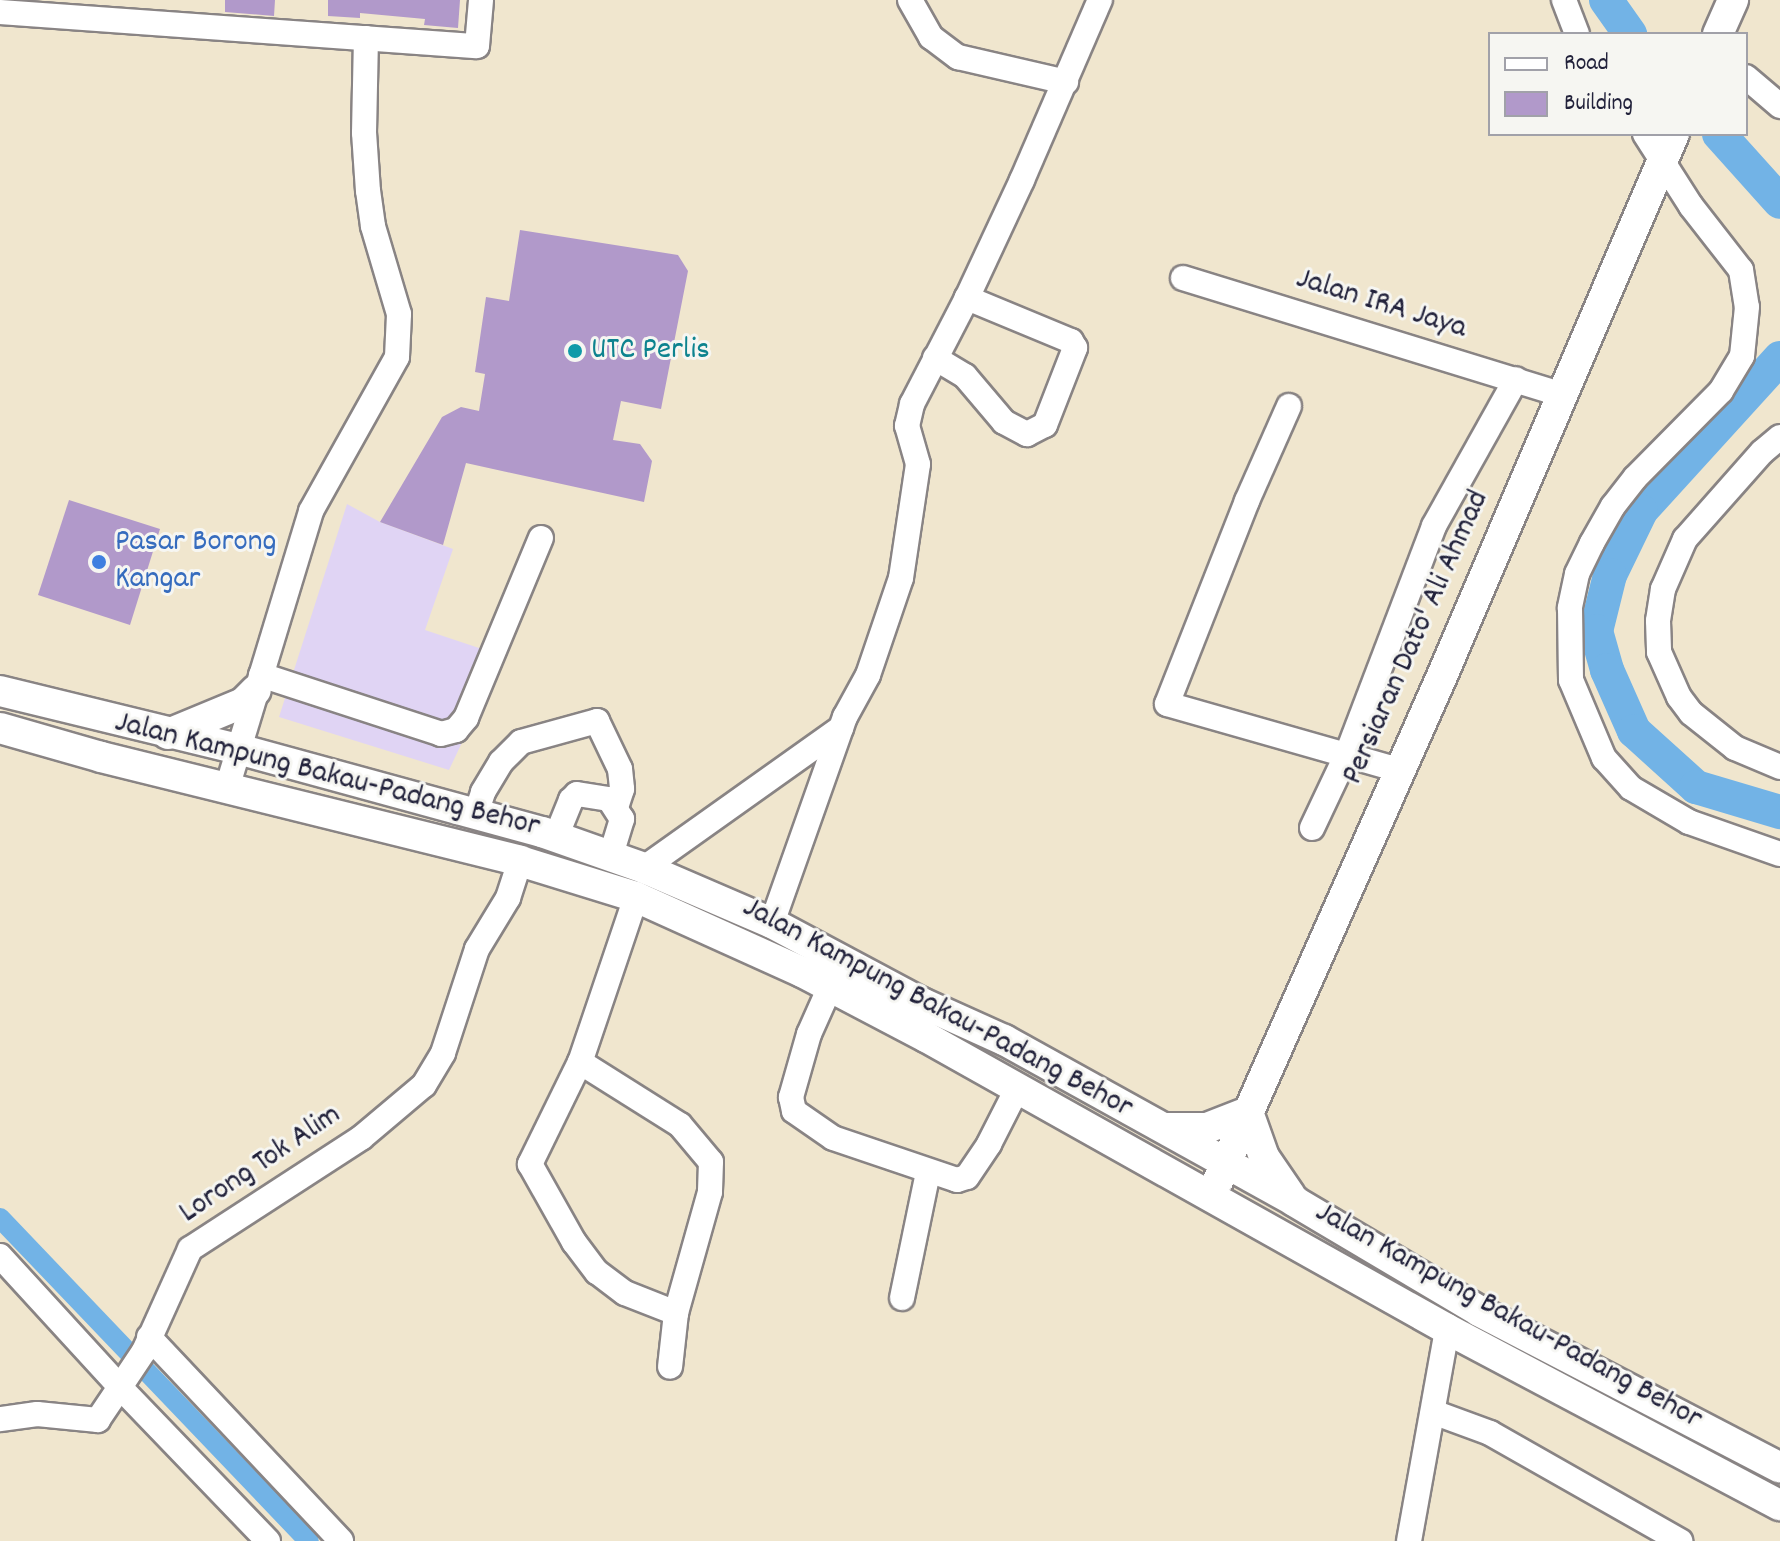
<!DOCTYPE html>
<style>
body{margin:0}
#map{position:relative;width:1780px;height:1541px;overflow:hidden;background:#f0e6ce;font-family:Dekko,sans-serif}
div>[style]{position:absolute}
.built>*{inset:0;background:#e0d4f4}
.canal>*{height:20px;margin:-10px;padding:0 10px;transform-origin:10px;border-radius:10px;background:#72b3e6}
.river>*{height:34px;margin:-17px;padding:0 17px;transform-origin:17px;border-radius:17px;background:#72b3e6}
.building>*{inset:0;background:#b199ca}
.roads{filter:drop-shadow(2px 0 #898484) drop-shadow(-2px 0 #898484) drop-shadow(0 2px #898484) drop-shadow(0 -2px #898484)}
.minor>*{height:24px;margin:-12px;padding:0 12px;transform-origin:12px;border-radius:12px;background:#fff}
.tertiary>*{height:30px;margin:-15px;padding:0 15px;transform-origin:15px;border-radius:15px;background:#fff}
.dots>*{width:22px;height:22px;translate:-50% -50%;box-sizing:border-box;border:4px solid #f6f6f2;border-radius:50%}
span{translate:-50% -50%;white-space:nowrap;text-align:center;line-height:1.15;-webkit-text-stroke:6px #f6f6f2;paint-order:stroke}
.street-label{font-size:32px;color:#22223b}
.culture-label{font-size:32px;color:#0d838f}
.left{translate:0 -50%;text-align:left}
.shop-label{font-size:32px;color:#366cbe}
.legend{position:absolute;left:1488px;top:32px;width:260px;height:104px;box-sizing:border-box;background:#f6f6f2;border:2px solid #a1a1a9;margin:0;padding:10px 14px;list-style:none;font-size:24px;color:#22223b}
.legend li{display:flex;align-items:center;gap:16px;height:40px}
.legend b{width:40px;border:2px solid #a1a1a9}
</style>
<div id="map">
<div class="built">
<i style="clip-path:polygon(347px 504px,380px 522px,453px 549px,425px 630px,503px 656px,449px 770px,279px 717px)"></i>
</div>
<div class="canal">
<i style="left:0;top:1218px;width:447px;rotate:46.3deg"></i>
</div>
<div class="river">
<i style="left:1606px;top:0;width:42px;rotate:54.8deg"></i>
<i style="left:1719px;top:134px;width:91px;rotate:48.1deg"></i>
<i style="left:1780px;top:358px;width:207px;rotate:132.3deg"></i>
<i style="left:1641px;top:511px;width:71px;rotate:115.8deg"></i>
<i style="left:1610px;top:575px;width:58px;rotate:104deg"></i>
<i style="left:1596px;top:631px;width:41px;rotate:74.2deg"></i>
<i style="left:1607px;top:670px;width:67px;rotate:66.1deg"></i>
<i style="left:1634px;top:731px;width:84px;rotate:42.1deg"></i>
<i style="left:1696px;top:787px;width:88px;rotate:16.6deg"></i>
</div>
<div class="building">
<i style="clip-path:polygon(225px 0,275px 0,274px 16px,225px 12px)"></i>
<i style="clip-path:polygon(328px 0,460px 0,458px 28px,424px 25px,425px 19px,360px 13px,360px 18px,328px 16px)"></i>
<i style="clip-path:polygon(520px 230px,678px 255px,688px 271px,661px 409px,621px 401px,613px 440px,640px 444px,652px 461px,644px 502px,466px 463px,443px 545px,380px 522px,442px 417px,461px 407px,479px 411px,485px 374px,475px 372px,486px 297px,509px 301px)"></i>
<i style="clip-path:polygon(69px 500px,160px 529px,130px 625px,38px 595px)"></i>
</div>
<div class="roads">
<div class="minor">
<i style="left:910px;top:0;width:43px;rotate:60.4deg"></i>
<i style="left:931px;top:37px;width:34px;rotate:37deg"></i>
<i style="left:958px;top:57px;width:111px;rotate:13deg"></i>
<i style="left:1564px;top:0;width:36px;rotate:69deg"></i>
<i style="left:0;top:12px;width:478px;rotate:4.1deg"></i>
<i style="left:477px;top:46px;width:46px;rotate:-85deg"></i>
<i style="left:1746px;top:77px;width:45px;rotate:40.5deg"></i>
<i style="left:1645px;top:134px;width:85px;rotate:57.4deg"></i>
<i style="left:1691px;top:206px;width:81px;rotate:52deg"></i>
<i style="left:1741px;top:270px;width:37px;rotate:81deg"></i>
<i style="left:1747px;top:307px;width:49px;rotate:95.8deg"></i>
<i style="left:1742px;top:356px;width:41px;rotate:121deg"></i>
<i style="left:1721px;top:391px;width:122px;rotate:134.7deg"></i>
<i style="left:1635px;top:478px;width:36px;rotate:128deg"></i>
<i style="left:1613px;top:506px;width:43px;rotate:119.6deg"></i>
<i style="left:1592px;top:543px;width:34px;rotate:116deg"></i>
<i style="left:1577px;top:574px;width:35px;rotate:102deg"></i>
<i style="left:1570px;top:608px;width:72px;rotate:89.2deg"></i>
<i style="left:1571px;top:680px;width:85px;rotate:67.1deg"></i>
<i style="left:1604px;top:758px;width:40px;rotate:48deg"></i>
<i style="left:1631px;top:788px;width:67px;rotate:30.4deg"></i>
<i style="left:1689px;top:822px;width:96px;rotate:19.4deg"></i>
<i style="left:1183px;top:278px;width:395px;rotate:17.1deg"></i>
<i style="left:935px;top:358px;width:35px;rotate:31deg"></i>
<i style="left:965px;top:376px;width:60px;rotate:49.7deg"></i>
<i style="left:1004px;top:422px;width:26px;rotate:28deg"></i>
<i style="left:1027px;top:434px;width:20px;rotate:-27deg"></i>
<i style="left:1045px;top:425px;width:83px;rotate:-68.7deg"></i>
<i style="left:1075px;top:348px;width:8px;rotate:-120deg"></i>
<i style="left:1071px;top:341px;width:113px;rotate:-157.5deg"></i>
<i style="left:1289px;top:406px;width:104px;rotate:113.9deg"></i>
<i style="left:1247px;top:501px;width:218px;rotate:111.5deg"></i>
<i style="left:1167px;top:704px;width:241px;rotate:15.9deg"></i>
<i style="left:1780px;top:437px;width:23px;rotate:140deg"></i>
<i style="left:1762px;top:452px;width:116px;rotate:131.5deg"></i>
<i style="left:1685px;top:539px;width:55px;rotate:113.7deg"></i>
<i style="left:1663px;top:589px;width:32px;rotate:99deg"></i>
<i style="left:1658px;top:621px;width:31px;rotate:88deg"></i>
<i style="left:1659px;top:652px;width:49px;rotate:66deg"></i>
<i style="left:1679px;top:697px;width:20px;rotate:53deg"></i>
<i style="left:1691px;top:713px;width:56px;rotate:38.5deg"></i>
<i style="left:1735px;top:748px;width:49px;rotate:22.9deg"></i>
<i style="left:261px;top:675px;width:189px;rotate:18.1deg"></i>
<i style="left:441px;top:734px;width:16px;rotate:-15deg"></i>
<i style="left:456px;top:730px;width:16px;rotate:-50deg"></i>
<i style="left:466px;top:718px;width:195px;rotate:-67.4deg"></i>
<i style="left:227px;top:788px;width:289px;rotate:-73.1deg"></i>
<i style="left:311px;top:511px;width:176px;rotate:-60.8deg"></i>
<i style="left:397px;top:357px;width:43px;rotate:-87.3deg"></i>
<i style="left:399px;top:314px;width:92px;rotate:-106.5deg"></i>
<i style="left:373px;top:226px;width:35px;rotate:-98deg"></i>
<i style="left:368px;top:191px;width:58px;rotate:-93.9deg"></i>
<i style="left:364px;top:133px;width:95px;rotate:-88.8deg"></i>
<i style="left:476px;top:814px;width:23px;rotate:-72deg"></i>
<i style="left:483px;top:792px;width:35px;rotate:-59deg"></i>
<i style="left:501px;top:762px;width:28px;rotate:-45deg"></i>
<i style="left:521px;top:742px;width:79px;rotate:-15.4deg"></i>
<i style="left:597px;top:721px;width:53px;rotate:64.4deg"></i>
<i style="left:620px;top:769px;width:20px;rotate:84deg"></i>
<i style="left:622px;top:789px;width:19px;rotate:108deg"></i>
<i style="left:1312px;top:828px;width:82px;rotate:-64.7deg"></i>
<i style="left:1347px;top:754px;width:244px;rotate:-69.1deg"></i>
<i style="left:1434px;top:526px;width:168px;rotate:-60.8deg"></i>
<i style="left:556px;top:837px;width:40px;rotate:-68deg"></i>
<i style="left:571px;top:800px;width:8px;rotate:-45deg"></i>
<i style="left:577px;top:794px;width:32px;rotate:9deg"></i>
<i style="left:609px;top:799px;width:24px;rotate:57deg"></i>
<i style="left:622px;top:819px;width:39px;rotate:107deg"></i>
<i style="left:644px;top:868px;width:242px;rotate:-35.4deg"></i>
<i style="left:636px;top:897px;width:174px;rotate:108.7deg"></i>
<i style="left:580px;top:1062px;width:118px;rotate:32.2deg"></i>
<i style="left:680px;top:1125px;width:48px;rotate:50deg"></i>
<i style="left:711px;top:1162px;width:30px;rotate:92deg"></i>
<i style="left:710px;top:1192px;width:126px;rotate:105.7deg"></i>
<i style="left:676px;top:1313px;width:54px;rotate:96.3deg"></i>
<i style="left:772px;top:923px;width:219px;rotate:-70.5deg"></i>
<i style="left:845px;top:717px;width:48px;rotate:-61.3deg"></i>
<i style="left:868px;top:675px;width:102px;rotate:-71.2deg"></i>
<i style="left:901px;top:578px;width:115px;rotate:-81.5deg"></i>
<i style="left:918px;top:464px;width:40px;rotate:-106deg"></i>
<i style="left:907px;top:426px;width:23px;rotate:-77deg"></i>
<i style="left:912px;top:404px;width:119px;rotate:-62.6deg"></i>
<i style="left:967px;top:298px;width:130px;rotate:-65deg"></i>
<i style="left:1022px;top:180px;width:196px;rotate:-66.6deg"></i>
<i style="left:830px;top:987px;width:51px;rotate:114.1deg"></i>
<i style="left:809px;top:1034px;width:66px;rotate:105.9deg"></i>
<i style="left:791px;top:1097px;width:14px;rotate:78deg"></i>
<i style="left:794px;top:1111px;width:47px;rotate:34.7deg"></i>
<i style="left:833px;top:1138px;width:131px;rotate:18.7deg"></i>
<i style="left:957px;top:1180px;width:10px;rotate:-17deg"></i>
<i style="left:967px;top:1177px;width:40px;rotate:-56deg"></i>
<i style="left:989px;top:1144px;width:62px;rotate:-63deg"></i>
<i style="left:580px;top:1062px;width:114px;rotate:116.1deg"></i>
<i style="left:530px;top:1164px;width:90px;rotate:60.6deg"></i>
<i style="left:574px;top:1242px;width:38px;rotate:53deg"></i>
<i style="left:597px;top:1272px;width:35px;rotate:37deg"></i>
<i style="left:625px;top:1293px;width:55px;rotate:21.4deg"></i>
<i style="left:0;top:1256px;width:178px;rotate:47.5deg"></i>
<i style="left:120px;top:1387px;width:40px;rotate:124deg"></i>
<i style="left:98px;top:1420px;width:61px;rotate:-174.4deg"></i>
<i style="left:37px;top:1414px;width:37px;rotate:172deg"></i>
<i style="left:902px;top:1298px;width:128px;rotate:-78.3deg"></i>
<i style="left:149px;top:1337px;width:280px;rotate:46.7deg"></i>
<i style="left:1433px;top:1412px;width:61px;rotate:20.2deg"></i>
<i style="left:1490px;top:1433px;width:219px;rotate:29.6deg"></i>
<i style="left:268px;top:1541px;width:214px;rotate:-133.9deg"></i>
<i style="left:120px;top:1387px;width:43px;rotate:-56.3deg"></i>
<i style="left:144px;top:1351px;width:112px;rotate:-65.7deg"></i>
<i style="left:190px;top:1249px;width:204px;rotate:-33deg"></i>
<i style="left:361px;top:1138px;width:82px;rotate:-40.1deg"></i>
<i style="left:424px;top:1085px;width:37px;rotate:-59deg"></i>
<i style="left:443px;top:1053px;width:109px;rotate:-71.9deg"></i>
<i style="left:477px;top:949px;width:60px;rotate:-58.7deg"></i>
<i style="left:508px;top:898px;width:39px;rotate:-72deg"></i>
<i style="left:1409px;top:1541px;width:215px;rotate:-79.8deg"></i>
</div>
<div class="tertiary">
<i style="left:1718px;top:34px;width:37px;rotate:-66deg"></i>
<i style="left:0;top:691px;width:245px;rotate:13.7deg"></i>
<i style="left:238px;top:749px;width:315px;rotate:15.3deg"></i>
<i style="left:542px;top:832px;width:108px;rotate:19.4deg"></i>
<i style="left:644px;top:868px;width:139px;rotate:23.3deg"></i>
<i style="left:772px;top:923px;width:170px;rotate:28.1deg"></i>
<i style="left:922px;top:1003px;width:90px;rotate:24.3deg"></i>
<i style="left:1004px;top:1040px;width:332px;rotate:29deg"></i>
<i style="left:1294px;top:1201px;width:215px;rotate:30.7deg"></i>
<i style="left:1479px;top:1311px;width:339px;rotate:27.5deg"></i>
<i style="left:0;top:728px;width:105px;rotate:16deg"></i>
<i style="left:101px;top:757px;width:432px;rotate:13.9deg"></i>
<i style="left:520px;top:861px;width:121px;rotate:17.2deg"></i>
<i style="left:636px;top:897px;width:182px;rotate:24.3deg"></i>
<i style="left:802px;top:972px;width:140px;rotate:27.7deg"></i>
<i style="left:926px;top:1037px;width:597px;rotate:29.27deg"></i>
<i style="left:1447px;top:1329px;width:377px;rotate:27.9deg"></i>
<i style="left:168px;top:734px;width:81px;rotate:-22.5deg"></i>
<i style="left:243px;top:703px;width:18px;rotate:-45deg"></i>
<i style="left:1248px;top:1112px;width:48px;rotate:70.4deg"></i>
<i style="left:1264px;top:1157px;width:46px;rotate:55.6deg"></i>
<i style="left:1165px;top:1128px;width:42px"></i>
<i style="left:1207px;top:1128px;width:44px;rotate:-21.3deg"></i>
<i style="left:1218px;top:1181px;width:552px;rotate:-66.08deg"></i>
<i style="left:1442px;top:676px;width:590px;rotate:-66.83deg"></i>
</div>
</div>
<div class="dots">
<i style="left:575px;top:351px;background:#0f9aa8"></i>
<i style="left:99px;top:562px;background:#3f7fe0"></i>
</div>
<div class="street-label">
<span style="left:1381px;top:305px;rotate:17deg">Jalan IRA Jaya</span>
<span style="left:1417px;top:638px;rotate:-66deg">Persiaran Dato' Ali Ahmad</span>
<span style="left:327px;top:776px;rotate:14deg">Jalan Kampung Bakau-Padang Behor</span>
<span style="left:937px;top:1009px;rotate:28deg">Jalan Kampung Bakau-Padang Behor</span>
<span style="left:261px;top:1165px;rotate:-34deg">Lorong Tok Alim</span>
<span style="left:1508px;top:1317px;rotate:29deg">Jalan Kampung Bakau-Padang Behor</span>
</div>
<div class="culture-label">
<span class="left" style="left:591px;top:351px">UTC Perlis</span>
</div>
<div class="shop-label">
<span class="left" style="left:115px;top:562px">Pasar Borong<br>Kangar</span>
</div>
<ul class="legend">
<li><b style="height:10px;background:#fff"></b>Road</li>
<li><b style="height:22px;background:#b199ca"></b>Building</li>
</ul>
</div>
